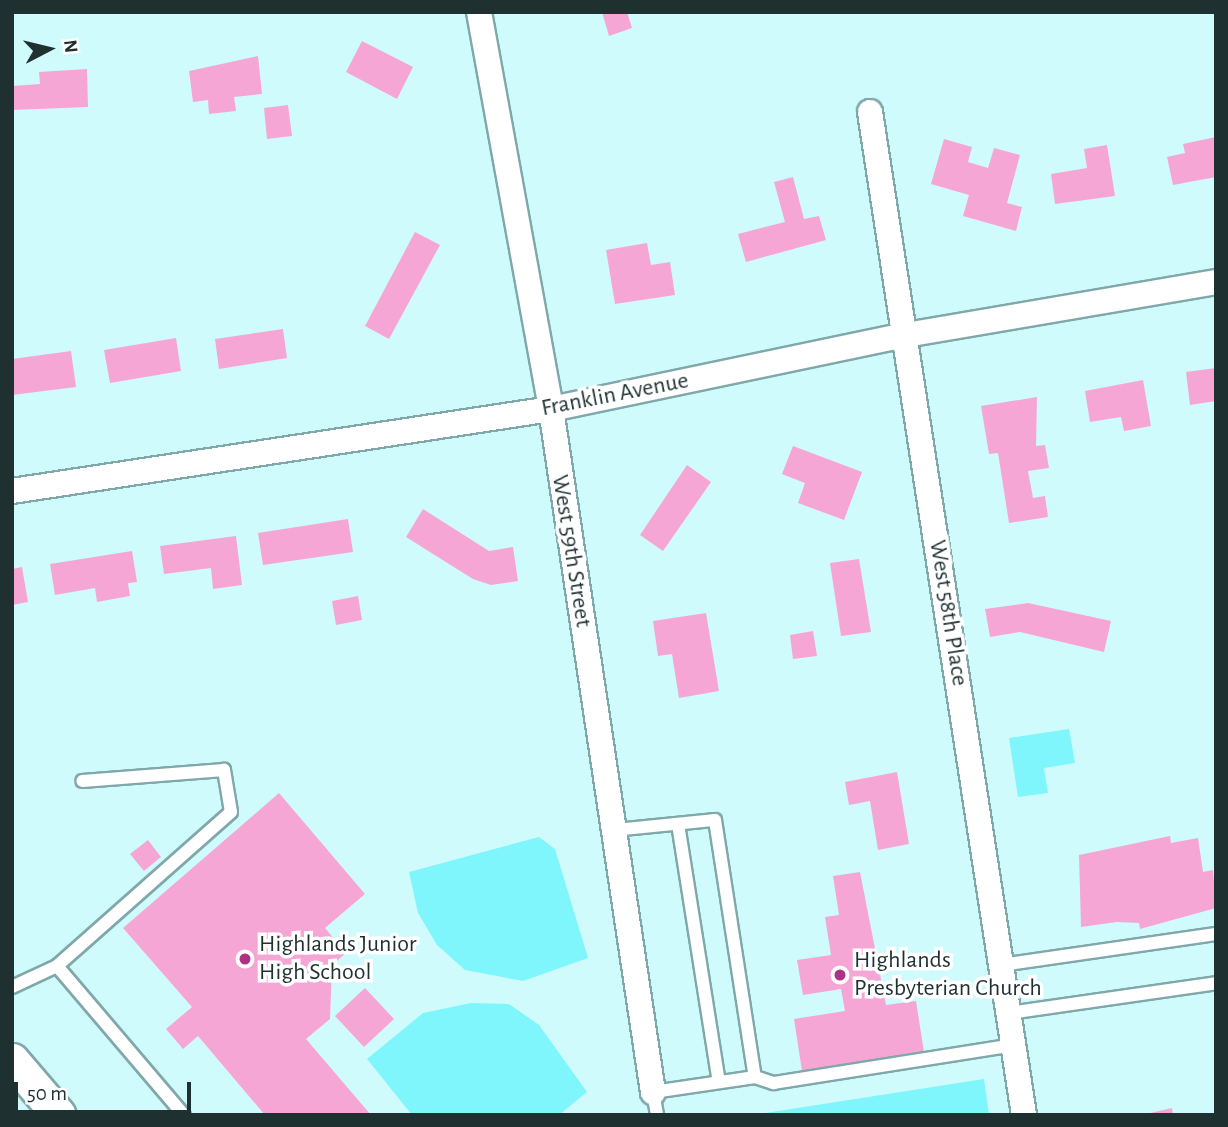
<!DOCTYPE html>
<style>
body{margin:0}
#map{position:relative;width:1228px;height:1127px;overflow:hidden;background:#d0fbfd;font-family:"Alegreya Sans",sans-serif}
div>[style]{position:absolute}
.green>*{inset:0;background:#7ef6fb}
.building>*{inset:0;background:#f6a6d5}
.roads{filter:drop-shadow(2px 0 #80a8aa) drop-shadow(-2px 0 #80a8aa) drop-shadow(0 2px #80a8aa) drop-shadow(0 -2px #80a8aa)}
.service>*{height:12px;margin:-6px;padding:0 6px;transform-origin:6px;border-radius:6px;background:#fff}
.minor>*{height:24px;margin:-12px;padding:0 12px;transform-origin:12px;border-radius:12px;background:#fff}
.secondary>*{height:33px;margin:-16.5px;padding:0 16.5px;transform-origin:16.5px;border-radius:16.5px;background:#fff}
.dots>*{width:19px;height:19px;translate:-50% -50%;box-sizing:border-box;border:4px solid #fff;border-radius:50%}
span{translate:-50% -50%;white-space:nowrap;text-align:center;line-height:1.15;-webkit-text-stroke:7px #fff;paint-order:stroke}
.street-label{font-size:24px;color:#1f3031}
.poi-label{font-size:24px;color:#1f3031}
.left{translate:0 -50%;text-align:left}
.frame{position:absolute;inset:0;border:14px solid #1f3031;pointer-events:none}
.north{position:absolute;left:14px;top:14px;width:70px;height:70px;-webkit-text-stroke:5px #fff;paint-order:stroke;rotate:83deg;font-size:19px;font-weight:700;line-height:28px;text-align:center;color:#1f3031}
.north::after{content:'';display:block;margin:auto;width:24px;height:32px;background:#1f3031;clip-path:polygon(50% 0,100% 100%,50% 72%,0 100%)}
.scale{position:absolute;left:14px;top:1082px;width:177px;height:32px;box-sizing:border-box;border:4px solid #1f3031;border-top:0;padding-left:9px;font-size:21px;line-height:24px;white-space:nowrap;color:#1f3031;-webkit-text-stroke:5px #fff;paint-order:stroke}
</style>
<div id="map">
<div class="green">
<i style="clip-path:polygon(1069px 729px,1075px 763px,1044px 768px,1048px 793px,1018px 797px,1009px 738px)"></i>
<i style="clip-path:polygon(539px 837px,555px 849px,588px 958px,523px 981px,465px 970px,437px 945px,418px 913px,409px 872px)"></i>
<i style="clip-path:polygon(471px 1003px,509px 1004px,539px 1025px,587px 1092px,559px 1115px,412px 1115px,367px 1059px,423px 1013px)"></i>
<i style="clip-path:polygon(984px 1079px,989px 1115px,753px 1115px)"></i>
</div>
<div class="building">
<i style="clip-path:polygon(602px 12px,627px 12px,632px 28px,609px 36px)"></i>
<i style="clip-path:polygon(362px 41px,413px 67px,397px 99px,346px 72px)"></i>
<i style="clip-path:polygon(258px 56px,262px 94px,234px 97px,236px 111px,209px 114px,208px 100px,193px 102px,189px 71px)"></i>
<i style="clip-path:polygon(87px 69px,88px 107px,12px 110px,12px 86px,40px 84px,39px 72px)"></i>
<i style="clip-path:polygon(288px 105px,292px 136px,267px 139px,264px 108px)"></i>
<i style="clip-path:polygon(1216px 137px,1216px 177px,1173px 185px,1167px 157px,1185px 153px,1183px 144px)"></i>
<i style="clip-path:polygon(944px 139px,972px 147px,968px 162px,988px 168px,994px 148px,1020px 155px,1007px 203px,1022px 207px,1016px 231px,963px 216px,969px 195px,931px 184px)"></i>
<i style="clip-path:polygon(1107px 145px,1115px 196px,1055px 204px,1051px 174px,1087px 168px,1084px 149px)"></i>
<i style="clip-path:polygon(793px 177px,804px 219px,819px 216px,826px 240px,746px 262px,738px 234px,785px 222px,774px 182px)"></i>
<i style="clip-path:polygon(415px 232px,440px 245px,389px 339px,365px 326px)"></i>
<i style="clip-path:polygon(647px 243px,651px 265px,670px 262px,675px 295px,615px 304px,606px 250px)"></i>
<i style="clip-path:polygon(283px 329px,287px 358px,219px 369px,215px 339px)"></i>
<i style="clip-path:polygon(176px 338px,181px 371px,110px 383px,104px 350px)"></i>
<i style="clip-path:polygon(71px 351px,76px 387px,12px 395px,12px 359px)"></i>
<i style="clip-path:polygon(1216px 368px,1216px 401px,1190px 405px,1186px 372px)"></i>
<i style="clip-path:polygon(1143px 380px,1151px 426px,1124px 431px,1121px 417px,1090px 422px,1085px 391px)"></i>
<i style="clip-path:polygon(1037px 397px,1036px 446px,1045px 445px,1049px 468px,1028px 471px,1033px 498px,1045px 496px,1048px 517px,1009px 523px,998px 453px,989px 454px,981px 406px)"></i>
<i style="clip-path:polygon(793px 446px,862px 472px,844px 520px,798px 503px,805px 483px,782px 474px)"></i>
<i style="clip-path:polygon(687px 465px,711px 482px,663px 551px,640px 535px)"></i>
<i style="clip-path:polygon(423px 509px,489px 551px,513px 547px,518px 581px,491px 585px,473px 579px,406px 537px)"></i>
<i style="clip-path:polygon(348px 519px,353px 552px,263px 565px,258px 533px)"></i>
<i style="clip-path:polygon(236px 536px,242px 585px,213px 589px,211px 568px,164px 574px,160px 546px)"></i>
<i style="clip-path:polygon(132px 551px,137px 582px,128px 583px,130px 596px,97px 602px,95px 588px,55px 595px,50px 564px)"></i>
<i style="clip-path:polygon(859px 559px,871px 632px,841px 636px,830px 563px)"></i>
<i style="clip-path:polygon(22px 567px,28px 602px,12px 605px,12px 569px)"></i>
<i style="clip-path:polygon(358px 596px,362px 620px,336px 625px,332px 601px)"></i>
<i style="clip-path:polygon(1028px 603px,1111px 621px,1104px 652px,1020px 632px,990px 637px,985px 609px)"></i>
<i style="clip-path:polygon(706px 613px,719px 691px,679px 698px,672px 654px,658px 656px,653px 621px)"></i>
<i style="clip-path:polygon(813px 631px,817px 656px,793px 659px,790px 635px)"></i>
<i style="clip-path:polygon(897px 772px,909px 844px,878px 850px,870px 801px,849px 805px,845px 782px)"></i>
<i style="clip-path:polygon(279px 793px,365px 894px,325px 928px,346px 953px,332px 965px,330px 1019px,306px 1039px,371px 1115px,265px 1115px,198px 1036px,183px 1049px,166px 1029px,192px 1007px,123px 928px)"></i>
<i style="clip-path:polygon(1170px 836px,1171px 843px,1198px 838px,1203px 872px,1213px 870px,1216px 908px,1140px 929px,1139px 923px,1117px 922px,1081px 927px,1079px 855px)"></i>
<i style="clip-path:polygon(148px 840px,161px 857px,144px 871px,130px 854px)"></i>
<i style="clip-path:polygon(860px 872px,886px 1005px,916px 1001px,924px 1052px,802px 1071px,794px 1019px,845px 1011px,841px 989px,803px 995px,797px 960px,831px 955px,825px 917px,839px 915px,833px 876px)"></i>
<i style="clip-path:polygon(365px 988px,394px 1019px,364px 1047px,335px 1016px)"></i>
<i style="clip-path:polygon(1172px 1108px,1173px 1115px,1147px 1115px,1146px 1114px)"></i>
</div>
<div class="roads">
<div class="service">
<i style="left:678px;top:824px;width:261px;rotate:81deg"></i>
<i style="left:614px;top:830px;width:101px;rotate:-5.7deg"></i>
<i style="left:715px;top:820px;width:260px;rotate:81.2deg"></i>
<i style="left:755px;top:1077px;width:103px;rotate:171.6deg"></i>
<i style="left:653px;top:1092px;width:23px;rotate:80deg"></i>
<i style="left:1001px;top:965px;width:217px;rotate:-8.2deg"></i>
<i style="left:57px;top:966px;width:232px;rotate:-41.5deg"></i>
<i style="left:231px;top:812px;width:43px;rotate:-99.5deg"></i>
<i style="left:224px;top:770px;width:142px;rotate:175.6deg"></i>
<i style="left:12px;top:987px;width:50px;rotate:-25deg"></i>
<i style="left:57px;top:966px;width:196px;rotate:49.6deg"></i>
<i style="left:1009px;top:1013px;width:209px;rotate:-8.2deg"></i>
<i style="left:755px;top:1077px;width:20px;rotate:18deg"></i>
<i style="left:774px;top:1083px;width:242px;rotate:-9deg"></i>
</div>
<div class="minor">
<i style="left:479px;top:12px;width:403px;rotate:79.7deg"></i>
<i style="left:551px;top:409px;width:691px;rotate:81.51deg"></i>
<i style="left:870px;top:112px;width:1015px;rotate:81.27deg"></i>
<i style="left:12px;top:491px;width:545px;rotate:-8.65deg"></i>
<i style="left:551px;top:409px;width:363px;rotate:-11.8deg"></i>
<i style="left:906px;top:335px;width:314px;rotate:-9.7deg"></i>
</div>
<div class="secondary">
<i style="left:12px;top:1060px;width:72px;rotate:49.5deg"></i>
</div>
</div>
<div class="dots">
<i style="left:245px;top:959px;background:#ad3284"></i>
<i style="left:840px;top:975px;background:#ad3284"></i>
</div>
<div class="street-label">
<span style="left:615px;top:395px;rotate:-11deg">Franklin Avenue</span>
<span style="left:571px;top:551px;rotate:81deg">West 59th Street</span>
<span style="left:948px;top:613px;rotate:81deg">West 58th Place</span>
</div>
<div class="poi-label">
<span class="left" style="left:259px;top:959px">Highlands Junior<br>High School</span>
<span class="left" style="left:854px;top:975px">Highlands<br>Presbyterian Church</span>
</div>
<div class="frame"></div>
<div class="north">N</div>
<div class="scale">50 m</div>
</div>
